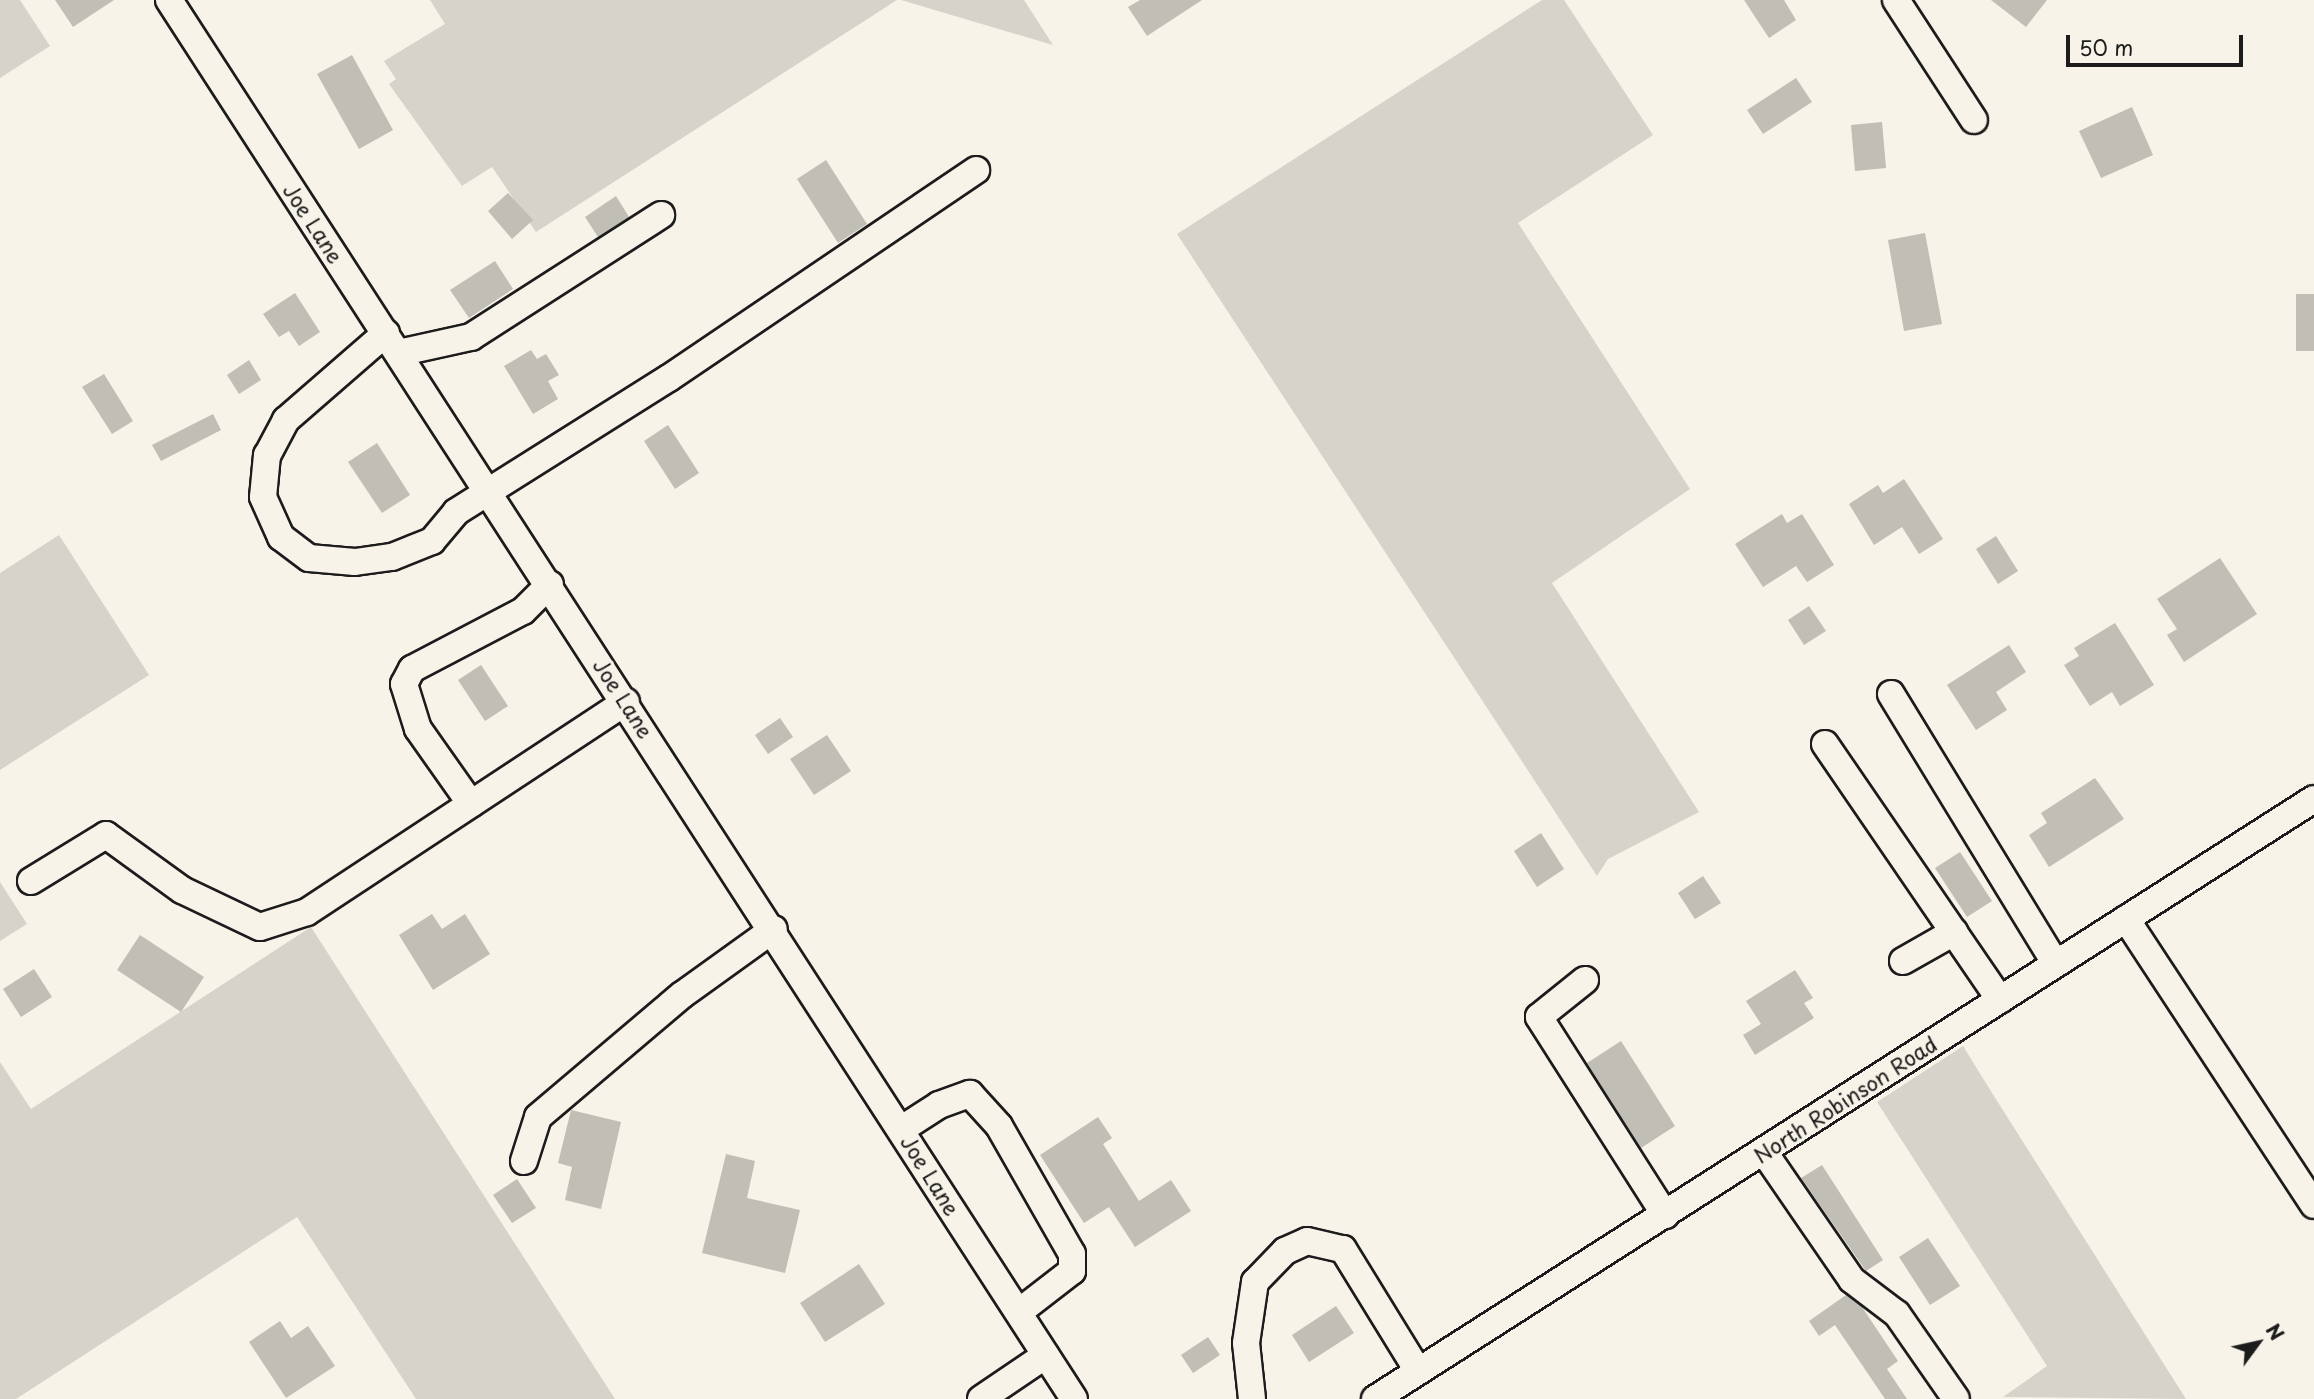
<!DOCTYPE html>
<style>
body{margin:0}
#map{position:relative;width:2314px;height:1399px;overflow:hidden;background:#f7f3e8;font-family:"Playpen Sans",sans-serif}
div>[style]{position:absolute}
.green>*{inset:0;background:#d7d3cb}
.building>*{inset:0;background:#c0beb5}
.roads{filter:drop-shadow(2px 0 #1c1c1c) drop-shadow(-2px 0 #1c1c1c) drop-shadow(0 2px #1c1c1c) drop-shadow(0 -2px #1c1c1c)}
.minor>*{height:26px;margin:-13px;padding:0 13px;transform-origin:13px;border-radius:13px;background:#f7f3e8}
span{translate:-50% -50%;white-space:nowrap;text-align:center;line-height:1.15;-webkit-text-stroke:6px #f7f3e8;paint-order:stroke}
.street-label{font-size:21px;color:#1c1c1c}
.north{position:absolute;left:2223px;top:1308px;width:70px;height:70px;-webkit-text-stroke:5px #f7f3e8;paint-order:stroke;rotate:57deg;font-size:19px;font-weight:700;line-height:28px;text-align:center;color:#1c1c1c}
.north::after{content:'';display:block;margin:auto;width:24px;height:32px;background:#1c1c1c;clip-path:polygon(50% 0,100% 100%,50% 72%,0 100%)}
.scale{position:absolute;left:2066px;top:35px;width:177px;height:32px;box-sizing:border-box;border:4px solid #1c1c1c;border-top:0;padding-left:9px;font-size:21px;line-height:24px;white-space:nowrap;color:#1c1c1c;-webkit-text-stroke:5px #f7f3e8;paint-order:stroke}
</style>
<div id="map">
<div class="green">
<i style="clip-path:polygon(0 0,20px 0,50px 46px,0 78px)"></i>
<i style="clip-path:polygon(430px 0,897px 0,536px 232px,492px 167px,462px 186px,389px 84px,396px 79px,384px 61px,445px 24px)"></i>
<i style="clip-path:polygon(901px 0,1024px 0,1053px 45px)"></i>
<i style="clip-path:polygon(1542px 0,1564px 0,1653px 135px,1518px 223px,1690px 489px,1552px 583px,1699px 812px,1608px 859px,1597px 876px,1177px 234px)"></i>
<i style="clip-path:polygon(59px 535px,149px 675px,0 770px,0 573px)"></i>
<i style="clip-path:polygon(0 882px,27px 924px,0 941px)"></i>
<i style="clip-path:polygon(311px 927px,615px 1399px,416px 1399px,297px 1217px,16px 1399px,0 1399px,0 1062px,31px 1109px)"></i>
<i style="clip-path:polygon(1963px 1046px,1992px 1093px,2186px 1399px,2003px 1397px,2047px 1366px,1877px 1102px)"></i>
</div>
<div class="building">
<i style="clip-path:polygon(55px 0,114px 0,73px 27px)"></i>
<i style="clip-path:polygon(1140px 0,1202px 0,1147px 36px,1128px 7px)"></i>
<i style="clip-path:polygon(1744px 0,1784px 0,1796px 20px,1769px 38px)"></i>
<i style="clip-path:polygon(1991px 0,2047px 0,2026px 27px)"></i>
<i style="clip-path:polygon(352px 55px,393px 130px,359px 149px,317px 74px)"></i>
<i style="clip-path:polygon(1796px 78px,1812px 102px,1763px 134px,1747px 110px)"></i>
<i style="clip-path:polygon(2132px 107px,2153px 155px,2101px 178px,2079px 131px)"></i>
<i style="clip-path:polygon(1882px 122px,1886px 168px,1855px 171px,1851px 125px)"></i>
<i style="clip-path:polygon(826px 160px,867px 224px,838px 243px,797px 179px)"></i>
<i style="clip-path:polygon(508px 193px,533px 220px,512px 239px,488px 211px)"></i>
<i style="clip-path:polygon(616px 196px,629px 217px,598px 237px,585px 217px)"></i>
<i style="clip-path:polygon(1925px 233px,1942px 324px,1904px 331px,1888px 240px)"></i>
<i style="clip-path:polygon(495px 261px,513px 289px,469px 318px,450px 290px)"></i>
<i style="clip-path:polygon(295px 293px,320px 332px,299px 346px,289px 331px,279px 337px,263px 314px)"></i>
<i style="clip-path:polygon(2296px 294px,2314px 294px,2314px 351px,2296px 351px)"></i>
<i style="clip-path:polygon(531px 350px,537px 359px,546px 354px,559px 375px,548px 381px,558px 399px,533px 414px,504px 366px)"></i>
<i style="clip-path:polygon(249px 360px,261px 380px,239px 394px,227px 375px)"></i>
<i style="clip-path:polygon(104px 374px,133px 421px,112px 434px,82px 387px)"></i>
<i style="clip-path:polygon(213px 414px,221px 430px,161px 461px,152px 445px)"></i>
<i style="clip-path:polygon(668px 425px,699px 473px,675px 489px,644px 441px)"></i>
<i style="clip-path:polygon(377px 443px,410px 495px,382px 513px,348px 462px)"></i>
<i style="clip-path:polygon(1904px 479px,1943px 539px,1919px 554px,1902px 527px,1874px 545px,1849px 504px,1878px 485px,1883px 493px)"></i>
<i style="clip-path:polygon(1782px 514px,1787px 523px,1802px 514px,1834px 565px,1807px 582px,1796px 566px,1763px 587px,1735px 544px)"></i>
<i style="clip-path:polygon(1996px 536px,2018px 571px,1998px 584px,1976px 549px)"></i>
<i style="clip-path:polygon(2220px 558px,2257px 614px,2184px 662px,2167px 635px,2177px 629px,2157px 599px)"></i>
<i style="clip-path:polygon(1809px 606px,1826px 631px,1804px 645px,1788px 620px)"></i>
<i style="clip-path:polygon(2115px 623px,2154px 685px,2120px 706px,2112px 692px,2090px 706px,2064px 665px,2079px 656px,2074px 648px)"></i>
<i style="clip-path:polygon(2009px 645px,2026px 672px,1996px 692px,2007px 710px,1976px 730px,1947px 685px)"></i>
<i style="clip-path:polygon(481px 665px,508px 706px,485px 721px,458px 680px)"></i>
<i style="clip-path:polygon(780px 718px,793px 737px,768px 754px,755px 735px)"></i>
<i style="clip-path:polygon(827px 735px,851px 771px,814px 795px,790px 759px)"></i>
<i style="clip-path:polygon(2095px 778px,2124px 819px,2049px 867px,2029px 835px,2047px 823px,2041px 813px)"></i>
<i style="clip-path:polygon(1541px 833px,1564px 869px,1537px 887px,1514px 851px)"></i>
<i style="clip-path:polygon(1960px 852px,1992px 901px,1967px 917px,1935px 868px)"></i>
<i style="clip-path:polygon(1703px 876px,1721px 903px,1695px 919px,1678px 893px)"></i>
<i style="clip-path:polygon(432px 914px,442px 929px,465px 914px,490px 954px,433px 990px,399px 935px)"></i>
<i style="clip-path:polygon(140px 935px,204px 977px,181px 1012px,117px 970px)"></i>
<i style="clip-path:polygon(34px 969px,52px 997px,21px 1017px,3px 989px)"></i>
<i style="clip-path:polygon(1795px 970px,1813px 998px,1804px 1003px,1814px 1018px,1755px 1055px,1743px 1035px,1761px 1024px,1746px 1001px)"></i>
<i style="clip-path:polygon(1621px 1041px,1675px 1126px,1641px 1148px,1587px 1063px)"></i>
<i style="clip-path:polygon(571px 1110px,621px 1122px,601px 1209px,565px 1200px,572px 1167px,558px 1163px)"></i>
<i style="clip-path:polygon(1098px 1117px,1112px 1138px,1103px 1144px,1139px 1201px,1171px 1180px,1191px 1211px,1135px 1247px,1109px 1207px,1084px 1223px,1040px 1155px)"></i>
<i style="clip-path:polygon(726px 1154px,755px 1161px,747px 1198px,800px 1210px,785px 1273px,702px 1253px)"></i>
<i style="clip-path:polygon(1822px 1165px,1883px 1260px,1866px 1271px,1801px 1178px)"></i>
<i style="clip-path:polygon(517px 1179px,536px 1208px,512px 1223px,493px 1195px)"></i>
<i style="clip-path:polygon(1928px 1238px,1960px 1286px,1930px 1305px,1899px 1257px)"></i>
<i style="clip-path:polygon(859px 1264px,885px 1304px,825px 1342px,800px 1303px)"></i>
<i style="clip-path:polygon(1846px 1295px,1862px 1307px,1898px 1361px,1887px 1369px,1907px 1399px,1885px 1399px,1835px 1325px,1819px 1336px,1809px 1321px)"></i>
<i style="clip-path:polygon(1336px 1306px,1354px 1333px,1309px 1362px,1292px 1335px)"></i>
<i style="clip-path:polygon(280px 1321px,291px 1338px,308px 1326px,335px 1366px,286px 1398px,249px 1342px)"></i>
<i style="clip-path:polygon(1208px 1337px,1220px 1355px,1193px 1373px,1181px 1355px)"></i>
</div>
<div class="roads">
<div class="minor">
<i style="left:169px;top:0;width:1666px;rotate:57.1deg"></i>
<i style="left:1896px;top:0;width:143px;rotate:57deg"></i>
<i style="left:386px;top:333px;width:133px;rotate:139deg"></i>
<i style="left:286px;top:420px;width:40px;rotate:118deg"></i>
<i style="left:267px;top:455px;width:42px;rotate:95.4deg"></i>
<i style="left:263px;top:497px;width:44px;rotate:65.8deg"></i>
<i style="left:281px;top:537px;width:35px;rotate:37deg"></i>
<i style="left:309px;top:558px;width:46px;rotate:5deg"></i>
<i style="left:355px;top:562px;width:37px;rotate:-8deg"></i>
<i style="left:392px;top:557px;width:43px;rotate:-21.8deg"></i>
<i style="left:432px;top:541px;width:38px;rotate:-50deg"></i>
<i style="left:456px;top:512px;width:252px;rotate:-32.2deg"></i>
<i style="left:669px;top:378px;width:371px;rotate:-34.1deg"></i>
<i style="left:398px;top:353px;width:75px;rotate:-12.4deg"></i>
<i style="left:471px;top:337px;width:226px;rotate:-32.7deg"></i>
<i style="left:1891px;top:694px;width:316px;rotate:58.6deg"></i>
<i style="left:1825px;top:744px;width:310px;rotate:55.6deg"></i>
<i style="left:471px;top:804px;width:92px;rotate:-125.2deg"></i>
<i style="left:418px;top:729px;width:47px;rotate:-107.3deg"></i>
<i style="left:404px;top:684px;width:17px;rotate:-62deg"></i>
<i style="left:412px;top:669px;width:125px;rotate:-27.6deg"></i>
<i style="left:523px;top:611px;width:38px;rotate:-45deg"></i>
<i style="left:31px;top:881px;width:88px;rotate:-31.5deg"></i>
<i style="left:106px;top:835px;width:94px;rotate:35.9deg"></i>
<i style="left:182px;top:890px;width:86px;rotate:25.4deg"></i>
<i style="left:260px;top:927px;width:49px;rotate:-17.7deg"></i>
<i style="left:307px;top:912px;width:382px;rotate:-33.4deg"></i>
<i style="left:2126px;top:919px;width:342px;rotate:56.7deg"></i>
<i style="left:1903px;top:961px;width:59px;rotate:-29.6deg"></i>
<i style="left:1585px;top:980px;width:59px;rotate:141.2deg"></i>
<i style="left:1539px;top:1017px;width:235px;rotate:57.5deg"></i>
<i style="left:902px;top:1129px;width:44px;rotate:-33deg"></i>
<i style="left:939px;top:1105px;width:33px;rotate:-20deg"></i>
<i style="left:970px;top:1094px;width:43px;rotate:47.8deg"></i>
<i style="left:999px;top:1126px;width:147px;rotate:60.3deg"></i>
<i style="left:1072px;top:1254px;width:17px;rotate:90deg"></i>
<i style="left:1072px;top:1271px;width:67px;rotate:142.3deg"></i>
<i style="left:1764px;top:1152px;width:155px;rotate:55.5deg"></i>
<i style="left:1852px;top:1280px;width:56px;rotate:37.1deg"></i>
<i style="left:1897px;top:1314px;width:103px;rotate:55.2deg"></i>
<i style="left:524px;top:1161px;width:46px;rotate:-72.3deg"></i>
<i style="left:538px;top:1117px;width:189px;rotate:-40.3deg"></i>
<i style="left:682px;top:995px;width:113px;rotate:-35.7deg"></i>
<i style="left:981px;top:1399px;width:78px;rotate:-34.1deg"></i>
<i style="left:1252px;top:1399px;width:56px;rotate:-96.1deg"></i>
<i style="left:1246px;top:1343px;width:62px;rotate:-81.6deg"></i>
<i style="left:1255px;top:1282px;width:43px;rotate:-45.9deg"></i>
<i style="left:1285px;top:1251px;width:24px;rotate:-24deg"></i>
<i style="left:1307px;top:1241px;width:37px;rotate:13deg"></i>
<i style="left:1343px;top:1249px;width:143px;rotate:58.4deg"></i>
<i style="left:1375px;top:1399px;width:1114px;rotate:-32.58deg"></i>
</div>
</div>
<div class="street-label">
<span style="left:314px;top:223px;rotate:57deg">Joe Lane</span>
<span style="left:624px;top:698px;rotate:57deg">Joe Lane</span>
<span style="left:1845px;top:1099px;rotate:-33deg">North Robinson Road</span>
<span style="left:931px;top:1175px;rotate:58deg">Joe Lane</span>
</div>
<div class="north">N</div>
<div class="scale">50 m</div>
</div>
